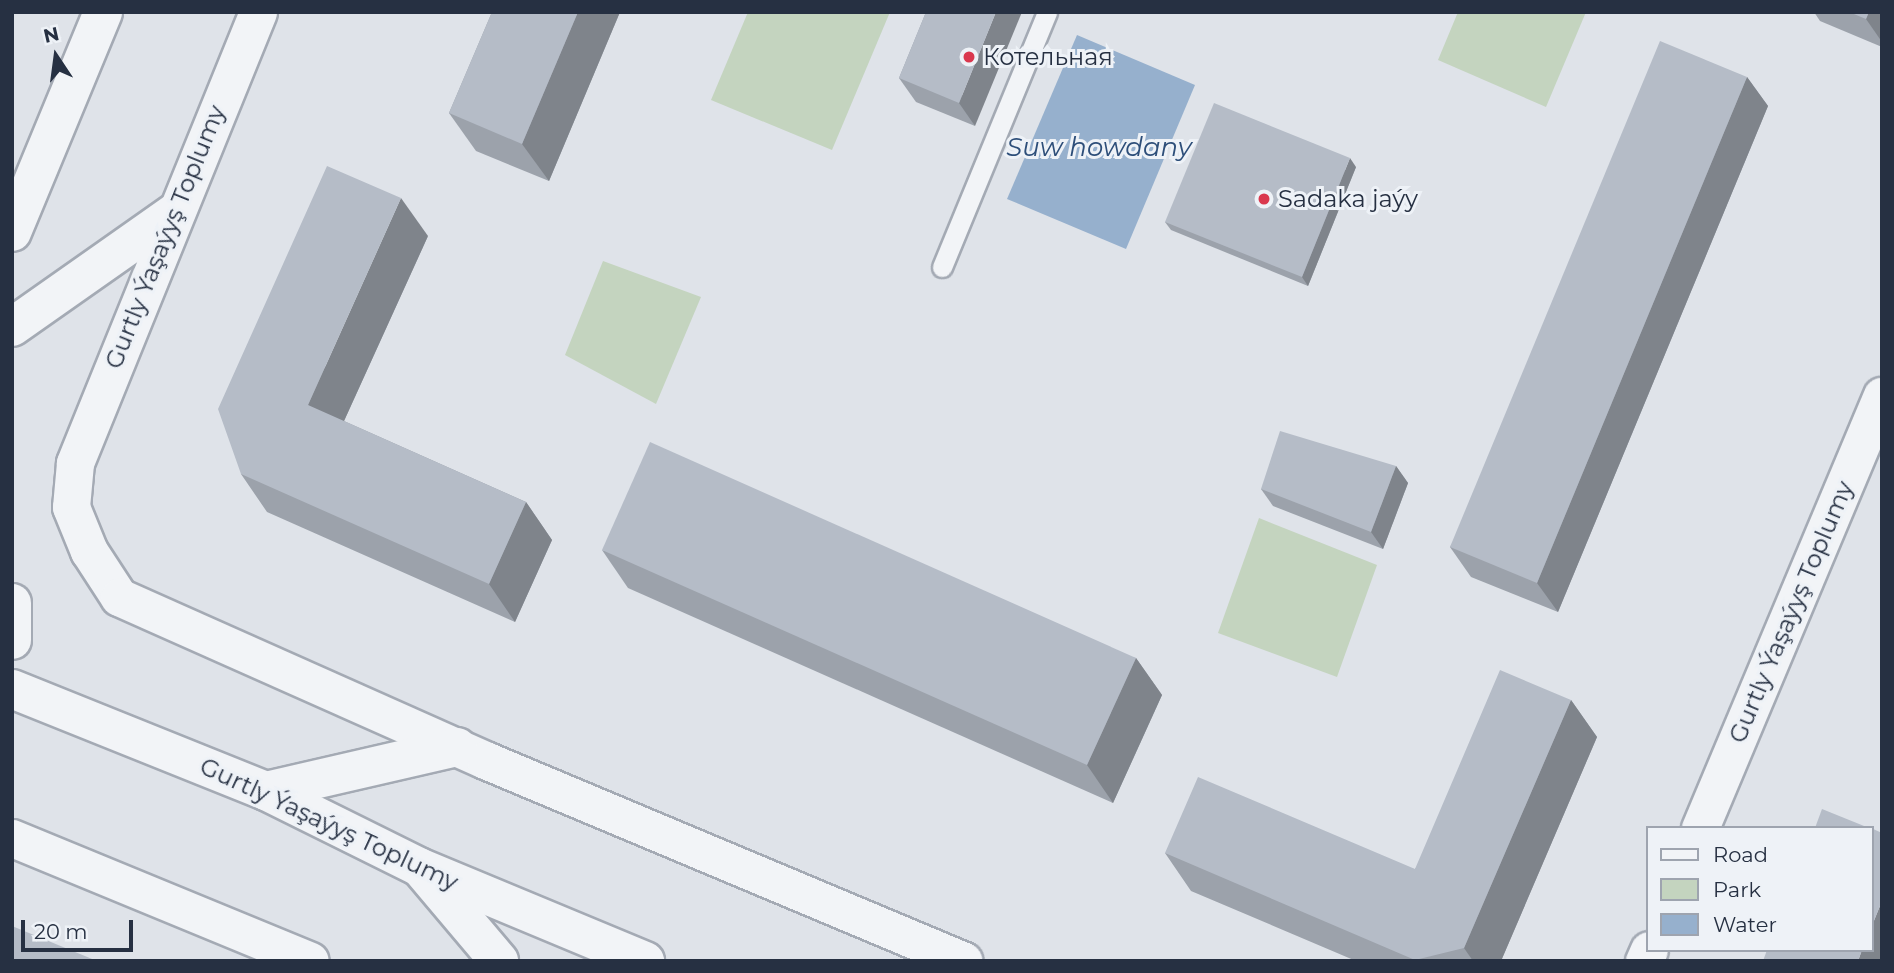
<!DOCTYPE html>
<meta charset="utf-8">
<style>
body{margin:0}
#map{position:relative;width:1894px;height:973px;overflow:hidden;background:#dfe3e9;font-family:Montserrat,sans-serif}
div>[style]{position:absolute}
.green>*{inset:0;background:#c4d4bf}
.water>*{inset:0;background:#96b0cd}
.roads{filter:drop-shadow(2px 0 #a4aab4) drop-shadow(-2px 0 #a4aab4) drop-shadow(0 2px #a4aab4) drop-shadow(0 -2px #a4aab4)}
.service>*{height:19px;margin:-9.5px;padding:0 9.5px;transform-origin:9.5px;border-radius:9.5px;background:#f2f4f7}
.minor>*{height:37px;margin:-18.5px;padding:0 18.5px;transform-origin:18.5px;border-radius:18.5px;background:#f2f4f7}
.tertiary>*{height:38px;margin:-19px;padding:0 19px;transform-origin:19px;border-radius:19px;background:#f2f4f7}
.wall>*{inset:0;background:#9ca2ab}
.shaded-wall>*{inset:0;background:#7f848b}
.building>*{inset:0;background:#b5bcc7}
.dots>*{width:19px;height:19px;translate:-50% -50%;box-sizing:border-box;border:4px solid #eef2f7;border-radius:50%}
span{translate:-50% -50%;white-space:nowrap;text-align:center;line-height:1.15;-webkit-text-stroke:6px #eef2f7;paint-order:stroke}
.poi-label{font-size:24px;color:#263042}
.left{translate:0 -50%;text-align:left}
.street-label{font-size:24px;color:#263042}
.water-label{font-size:26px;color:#2d4e79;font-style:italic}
.frame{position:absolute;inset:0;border:14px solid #263042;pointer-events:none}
.legend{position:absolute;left:1646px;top:826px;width:228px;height:126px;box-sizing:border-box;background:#eef2f7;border:2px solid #9ea4af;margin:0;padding:9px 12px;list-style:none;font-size:21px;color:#263042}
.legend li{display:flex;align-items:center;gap:14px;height:35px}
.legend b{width:35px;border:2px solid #9ea4af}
.north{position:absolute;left:21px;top:21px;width:70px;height:70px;-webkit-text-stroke:5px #eef2f7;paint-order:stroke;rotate:347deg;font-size:19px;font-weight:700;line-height:28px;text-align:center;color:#263042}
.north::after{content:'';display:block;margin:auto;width:24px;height:32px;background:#263042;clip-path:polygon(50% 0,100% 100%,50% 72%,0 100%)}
.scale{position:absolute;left:21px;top:920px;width:112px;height:32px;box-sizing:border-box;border:4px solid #263042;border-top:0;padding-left:9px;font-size:21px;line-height:24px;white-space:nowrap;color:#263042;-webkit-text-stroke:5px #eef2f7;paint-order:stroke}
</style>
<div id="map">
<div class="green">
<i style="clip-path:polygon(748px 12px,890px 12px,832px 150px,711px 100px)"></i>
<i style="clip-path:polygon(1458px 12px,1586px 12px,1546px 107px,1438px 60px)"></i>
<i style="clip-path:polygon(603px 261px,701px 297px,656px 404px,565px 355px)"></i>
<i style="clip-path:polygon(1259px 518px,1377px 565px,1337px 677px,1218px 633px)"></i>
</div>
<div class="water">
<i style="clip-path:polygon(1077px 35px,1195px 85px,1126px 249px,1007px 199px)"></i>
</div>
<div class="roads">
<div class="service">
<i style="left:942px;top:267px;width:276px;rotate:-67.6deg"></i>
</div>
<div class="minor">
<i style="left:258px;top:12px;width:487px;rotate:112.1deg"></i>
<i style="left:75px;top:463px;width:44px;rotate:95.2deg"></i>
<i style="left:71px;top:507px;width:48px;rotate:67.8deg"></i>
<i style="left:89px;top:551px;width:55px;rotate:56.9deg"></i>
<i style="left:119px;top:597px;width:401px;rotate:24deg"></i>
<i style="left:485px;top:760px;width:519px;rotate:22.76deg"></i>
<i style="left:1700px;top:828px;width:469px;rotate:-67.2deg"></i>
<i style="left:12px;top:838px;width:322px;rotate:22.4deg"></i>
<i style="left:1644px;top:961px;width:12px;rotate:-66deg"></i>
</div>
<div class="tertiary">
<i style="left:12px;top:232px;width:238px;rotate:-67.5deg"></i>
<i style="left:12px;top:327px;width:198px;rotate:-35.1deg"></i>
<i style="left:12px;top:603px;width:37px;rotate:90deg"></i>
<i style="left:12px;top:689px;width:274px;rotate:21.9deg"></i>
<i style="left:266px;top:791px;width:171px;rotate:26.4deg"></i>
<i style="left:419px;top:867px;width:245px;rotate:22.6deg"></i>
<i style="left:266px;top:791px;width:196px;rotate:-13deg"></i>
<i style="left:423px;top:871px;width:118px;rotate:49.8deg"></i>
</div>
</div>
<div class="wall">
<i style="clip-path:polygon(492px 12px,620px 12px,549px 181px,476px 151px,449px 113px)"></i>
<i style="clip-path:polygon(926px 12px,975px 126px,916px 102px,899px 78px)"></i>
<i style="clip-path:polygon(1814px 12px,1882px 12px,1882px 47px,1820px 21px)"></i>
<i style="clip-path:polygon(1747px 77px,1768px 106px,1558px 612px,1471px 577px,1450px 547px)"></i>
<i style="clip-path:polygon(1356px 167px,1308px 286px,1171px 230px,1165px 222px)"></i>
<i style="clip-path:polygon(428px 236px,344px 421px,526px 502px,552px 540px,515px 622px,267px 512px,241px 474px)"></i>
<i style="clip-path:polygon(1396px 466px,1408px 483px,1383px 549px,1273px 506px,1261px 489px)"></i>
<i style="clip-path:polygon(602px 550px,1136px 658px,1162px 695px,1113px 803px,628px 588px)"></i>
<i style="clip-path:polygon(1571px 700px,1597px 737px,1501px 961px,1356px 961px,1191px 891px,1165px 853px,1415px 869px)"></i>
</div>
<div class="shaded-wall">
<i style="clip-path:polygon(578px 12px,620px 12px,549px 181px,522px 144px)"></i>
<i style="clip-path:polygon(996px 12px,1022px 12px,975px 126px,959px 103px)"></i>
<i style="clip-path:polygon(1869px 12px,1882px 12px,1882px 42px,1866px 19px)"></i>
<i style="clip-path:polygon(1747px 77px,1768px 106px,1558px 612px,1537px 583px)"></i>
<i style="clip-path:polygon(1350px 158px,1356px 167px,1308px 286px,1302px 277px)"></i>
<i style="clip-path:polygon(401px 198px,428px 236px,334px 443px,308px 405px)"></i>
<i style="clip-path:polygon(1396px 466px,1408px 483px,1383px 549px,1371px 532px)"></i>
<i style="clip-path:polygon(526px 502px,552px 540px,515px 622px,489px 584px)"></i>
<i style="clip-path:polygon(1136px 658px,1162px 695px,1113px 803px,1087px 765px)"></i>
<i style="clip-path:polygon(1571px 700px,1597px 737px,1501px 961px,1473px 961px,1464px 948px)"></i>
<i style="clip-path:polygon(1882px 901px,1882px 961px,1858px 961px,1862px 950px,1871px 950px,1871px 928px)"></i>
</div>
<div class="building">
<i style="clip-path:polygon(492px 12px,578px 12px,522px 144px,449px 113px)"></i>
<i style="clip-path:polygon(926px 12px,996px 12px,959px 103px,899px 78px)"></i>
<i style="clip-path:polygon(1849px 12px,1869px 12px,1866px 19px)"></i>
<i style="clip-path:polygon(1660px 41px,1747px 77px,1537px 583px,1450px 547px)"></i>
<i style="clip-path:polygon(1214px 103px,1350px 158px,1302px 277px,1165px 222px)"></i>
<i style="clip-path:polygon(327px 166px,401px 198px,308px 405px,526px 502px,489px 584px,241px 474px,218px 409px)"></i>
<i style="clip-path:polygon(1280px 431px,1396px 466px,1371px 532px,1261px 489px)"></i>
<i style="clip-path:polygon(650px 442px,1136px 658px,1087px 765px,602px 550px)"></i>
<i style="clip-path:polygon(1500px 670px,1571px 700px,1464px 948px,1415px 960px,1165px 853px,1198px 777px,1415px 869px)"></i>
<i style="clip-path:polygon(1822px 809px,1869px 828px,1815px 828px)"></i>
<i style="clip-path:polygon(1871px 828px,1882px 833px,1882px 901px,1871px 928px)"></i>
<i style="clip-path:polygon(12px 926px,97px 961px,12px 961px)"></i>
<i style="clip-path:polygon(1767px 950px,1862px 950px,1858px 961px,1763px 961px)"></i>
</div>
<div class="dots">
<i style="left:969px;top:57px;background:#da384e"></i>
<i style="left:1264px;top:199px;background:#da384e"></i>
</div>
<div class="poi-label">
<span class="left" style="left:983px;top:57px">Котельная</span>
<span class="left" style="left:1278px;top:199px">Sadaka jaýy</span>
</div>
<div class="street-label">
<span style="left:165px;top:237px;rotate:-68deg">Gurtly Ýaşaýyş Toplumy</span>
<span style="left:1791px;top:612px;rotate:-67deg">Gurtly Ýaşaýyş Toplumy</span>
<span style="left:329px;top:824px;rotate:25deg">Gurtly Ýaşaýyş Toplumy</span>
</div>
<div class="water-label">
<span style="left:1099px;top:148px">Suw howdany</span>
</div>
<div class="frame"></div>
<ul class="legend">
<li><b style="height:9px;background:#f2f4f7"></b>Road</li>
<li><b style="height:19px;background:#c4d4bf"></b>Park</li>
<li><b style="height:19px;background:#96b0cd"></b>Water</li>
</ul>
<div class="north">N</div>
<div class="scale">20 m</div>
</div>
